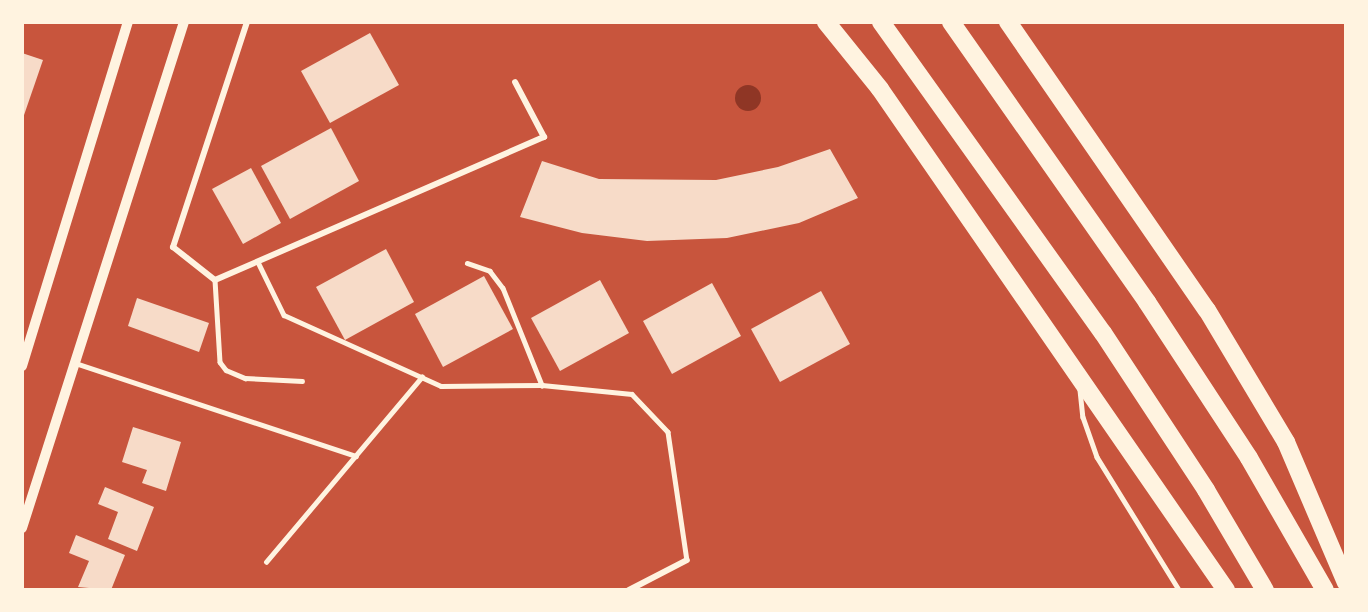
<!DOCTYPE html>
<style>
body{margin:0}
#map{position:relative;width:1368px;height:612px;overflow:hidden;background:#c8553d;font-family:Ubuntu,sans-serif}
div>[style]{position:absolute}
.water>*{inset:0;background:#8f3625}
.round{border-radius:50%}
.building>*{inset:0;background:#f7dbc8}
.service>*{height:4.5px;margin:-2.25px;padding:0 2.25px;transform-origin:2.25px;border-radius:2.25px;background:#fff3e0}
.minor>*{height:6px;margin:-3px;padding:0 3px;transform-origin:3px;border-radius:3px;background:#fff3e0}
.tertiary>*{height:10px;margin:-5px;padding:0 5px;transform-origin:5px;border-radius:5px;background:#fff3e0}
.motorway>*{height:18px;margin:-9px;padding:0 9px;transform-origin:9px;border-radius:9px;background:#fff3e0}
span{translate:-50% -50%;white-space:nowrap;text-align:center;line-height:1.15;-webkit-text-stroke:5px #fff3e0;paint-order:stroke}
.frame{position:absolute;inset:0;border:24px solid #fff3e0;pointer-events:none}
</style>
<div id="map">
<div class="water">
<i class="round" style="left:735px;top:85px;width:26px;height:26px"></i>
</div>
<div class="building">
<i style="clip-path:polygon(370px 33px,399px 85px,330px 123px,301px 71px)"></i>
<i style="clip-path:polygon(22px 53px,43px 60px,23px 118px,22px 118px)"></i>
<i style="clip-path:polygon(331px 128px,359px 181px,290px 219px,261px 166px)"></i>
<i style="clip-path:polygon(830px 149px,858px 198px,799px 223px,727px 238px,647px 241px,582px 233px,520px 217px,542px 161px,599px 179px,716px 180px,778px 167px)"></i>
<i style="clip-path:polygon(251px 168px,281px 223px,243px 244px,212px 189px)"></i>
<i style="clip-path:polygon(386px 249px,414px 302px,345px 340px,316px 287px)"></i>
<i style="clip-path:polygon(484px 276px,513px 329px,443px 367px,415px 314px)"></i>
<i style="clip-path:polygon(600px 280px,629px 333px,560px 371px,531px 318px)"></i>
<i style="clip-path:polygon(712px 283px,741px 336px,672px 374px,643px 321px)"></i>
<i style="clip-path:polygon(821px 291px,850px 344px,780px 382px,751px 329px)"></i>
<i style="clip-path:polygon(137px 298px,209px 323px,199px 352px,128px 326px)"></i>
<i style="clip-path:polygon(133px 427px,181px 442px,166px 491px,142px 483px,147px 470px,122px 462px)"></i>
<i style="clip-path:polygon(105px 487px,154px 507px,137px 551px,108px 539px,118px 512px,98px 504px)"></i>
<i style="clip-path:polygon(76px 535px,125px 555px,111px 590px,78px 587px,89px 561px,69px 553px)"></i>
</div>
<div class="service">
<i style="left:258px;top:262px;width:59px;rotate:63.9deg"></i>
<i style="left:284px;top:315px;width:172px;rotate:24.3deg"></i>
<i style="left:441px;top:386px;width:101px;rotate:-0.6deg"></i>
<i style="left:542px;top:385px;width:90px;rotate:5.7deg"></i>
<i style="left:632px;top:394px;width:52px;rotate:46.5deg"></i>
<i style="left:668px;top:432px;width:129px;rotate:81.6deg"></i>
<i style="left:467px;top:263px;width:24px;rotate:19deg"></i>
<i style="left:490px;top:271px;width:21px;rotate:53deg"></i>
<i style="left:503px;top:288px;width:105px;rotate:68.1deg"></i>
<i style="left:215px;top:280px;width:82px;rotate:86.5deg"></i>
<i style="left:220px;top:362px;width:10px;rotate:53deg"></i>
<i style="left:226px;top:370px;width:21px;rotate:23deg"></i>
<i style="left:245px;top:378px;width:57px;rotate:3deg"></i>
<i style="left:75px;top:363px;width:296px;rotate:18.3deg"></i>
<i style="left:1080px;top:390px;width:27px;rotate:84deg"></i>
<i style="left:1083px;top:417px;width:42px;rotate:70.7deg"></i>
<i style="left:1097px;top:457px;width:156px;rotate:58.3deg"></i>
<i style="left:266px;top:562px;width:242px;rotate:-49.9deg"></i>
</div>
<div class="minor">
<i style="left:247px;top:22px;width:237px;rotate:108.2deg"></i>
<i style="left:173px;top:247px;width:53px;rotate:38.2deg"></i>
<i style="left:215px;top:280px;width:359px;rotate:-23.5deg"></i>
<i style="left:544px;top:137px;width:62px;rotate:-117.8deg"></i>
<i style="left:629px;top:590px;width:65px;rotate:-27.3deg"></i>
</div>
<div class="tertiary">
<i style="left:22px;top:366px;width:360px;rotate:-72.9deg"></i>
<i style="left:22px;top:528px;width:531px;rotate:-72.25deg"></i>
</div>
<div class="motorway">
<i style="left:826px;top:22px;width:86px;rotate:51.1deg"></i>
<i style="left:880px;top:89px;width:609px;rotate:55.37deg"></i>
<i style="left:881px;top:22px;width:382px;rotate:54.5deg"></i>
<i style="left:1103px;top:333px;width:188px;rotate:56.7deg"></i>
<i style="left:1206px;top:490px;width:116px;rotate:59.5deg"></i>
<i style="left:951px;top:22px;width:342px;rotate:55deg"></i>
<i style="left:1147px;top:302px;width:186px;rotate:56.8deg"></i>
<i style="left:1249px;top:458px;width:152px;rotate:60.1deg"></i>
<i style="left:1008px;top:22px;width:350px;rotate:55.4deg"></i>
<i style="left:1207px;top:310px;width:154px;rotate:59.1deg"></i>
<i style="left:1286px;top:442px;width:153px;rotate:66.9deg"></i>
</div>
<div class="frame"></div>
</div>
